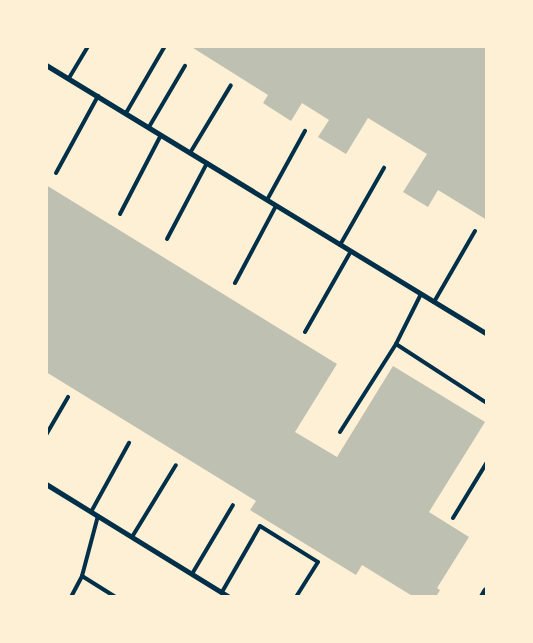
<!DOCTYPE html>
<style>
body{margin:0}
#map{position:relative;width:533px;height:643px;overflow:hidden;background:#fdf0d5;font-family:Jost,sans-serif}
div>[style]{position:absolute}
.building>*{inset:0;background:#bec0b2}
.service>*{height:4px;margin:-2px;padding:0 2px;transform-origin:2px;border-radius:2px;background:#003049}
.minor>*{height:5px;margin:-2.5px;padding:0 2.5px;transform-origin:2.5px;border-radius:2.5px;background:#003049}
.secondary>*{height:10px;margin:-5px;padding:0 5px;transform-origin:5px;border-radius:5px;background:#003049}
span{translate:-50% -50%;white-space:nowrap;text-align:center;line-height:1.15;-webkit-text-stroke:5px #fdf0d5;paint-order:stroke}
.frame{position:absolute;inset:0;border:48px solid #fdf0d5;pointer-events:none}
</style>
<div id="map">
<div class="building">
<i style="clip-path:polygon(190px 46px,487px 46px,487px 220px,438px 190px,428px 207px,403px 192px,427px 154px,368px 118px,346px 154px,318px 137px,329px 120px,302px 103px,291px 121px,263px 103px,268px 95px)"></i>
<i style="clip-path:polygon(46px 185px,337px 364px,295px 432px,337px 457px,393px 366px,485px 422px,429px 512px,469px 537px,437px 588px,440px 590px,436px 597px,414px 597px,362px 565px,356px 575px,250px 510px,256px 501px,46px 372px)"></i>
</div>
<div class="service">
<i style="left:69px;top:78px;width:37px;rotate:-59deg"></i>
<i style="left:126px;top:113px;width:78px;rotate:-59.8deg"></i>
<i style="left:149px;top:127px;width:71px;rotate:-59.5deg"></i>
<i style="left:190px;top:153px;width:79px;rotate:-58.9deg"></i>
<i style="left:56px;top:173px;width:88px;rotate:-61.4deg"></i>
<i style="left:267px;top:200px;width:79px;rotate:-61.2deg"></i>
<i style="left:120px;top:214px;width:89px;rotate:-62.6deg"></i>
<i style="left:167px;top:239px;width:86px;rotate:-62.2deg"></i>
<i style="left:340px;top:245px;width:89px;rotate:-60.3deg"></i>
<i style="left:235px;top:283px;width:87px;rotate:-62deg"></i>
<i style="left:421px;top:294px;width:56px;rotate:116.6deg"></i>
<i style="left:396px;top:344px;width:108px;rotate:33deg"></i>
<i style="left:434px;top:302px;width:82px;rotate:-60deg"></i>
<i style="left:305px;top:332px;width:93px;rotate:-60.4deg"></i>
<i style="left:340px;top:432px;width:104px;rotate:-57.5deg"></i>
<i style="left:46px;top:435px;width:44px;rotate:-59.9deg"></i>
<i style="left:91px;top:512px;width:79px;rotate:-61.2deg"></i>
<i style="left:453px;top:518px;width:66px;rotate:-58.7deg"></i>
<i style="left:132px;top:537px;width:84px;rotate:-58.6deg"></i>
<i style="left:192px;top:574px;width:80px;rotate:-59.3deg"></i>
<i style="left:82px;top:576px;width:40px;rotate:32deg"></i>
<i style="left:222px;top:592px;width:76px;rotate:-60.1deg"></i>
<i style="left:260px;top:526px;width:68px;rotate:31.8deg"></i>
<i style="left:318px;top:562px;width:41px;rotate:122.2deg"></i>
<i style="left:71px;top:597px;width:24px;rotate:-62deg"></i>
<i style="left:82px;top:576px;width:62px;rotate:-75.1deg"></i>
</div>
<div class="minor">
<i style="left:46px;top:65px;width:517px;rotate:31.38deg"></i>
<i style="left:46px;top:484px;width:215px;rotate:31.7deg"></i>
</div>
<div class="secondary">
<i style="left:484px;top:597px;width:6px;rotate:-59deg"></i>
</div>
<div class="frame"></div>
</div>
